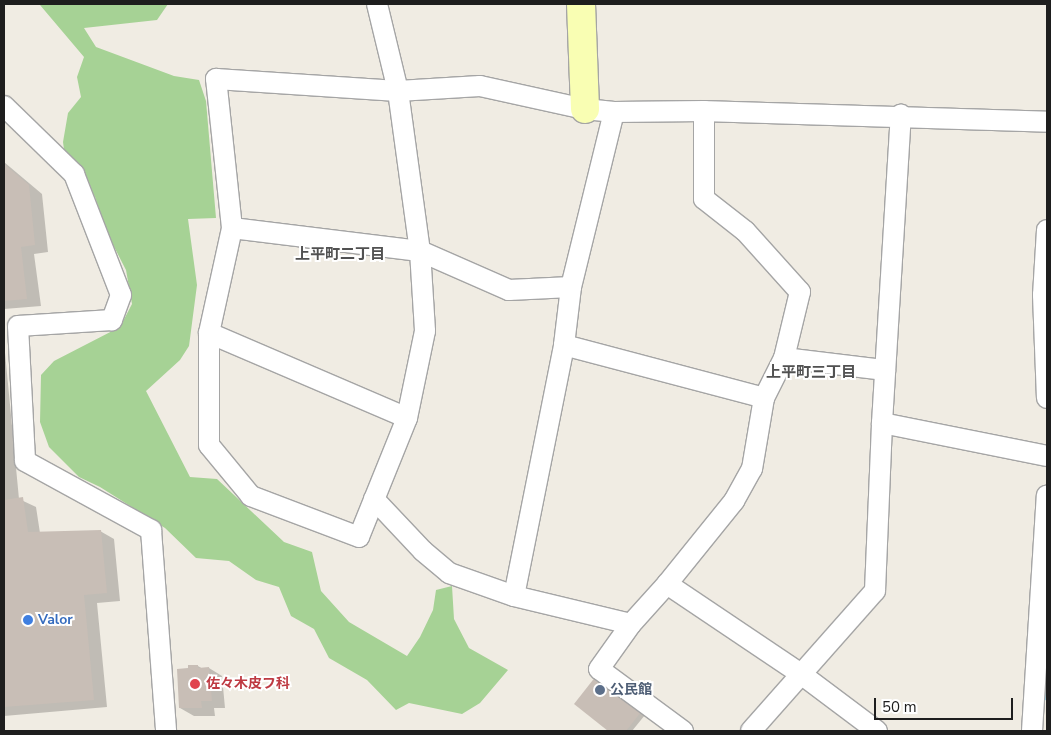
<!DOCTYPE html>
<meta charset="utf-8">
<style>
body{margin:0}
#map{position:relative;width:1051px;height:735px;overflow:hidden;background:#f0ece3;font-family:"Nunito Sans","Noto Sans JP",sans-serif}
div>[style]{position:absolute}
.forest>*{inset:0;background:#a6d295}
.shadow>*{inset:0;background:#0003}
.stream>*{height:5.5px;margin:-2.75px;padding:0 2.75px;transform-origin:2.75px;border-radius:2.75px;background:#a0d1e1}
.building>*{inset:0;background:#c8beb6}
.roads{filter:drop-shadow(1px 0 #a5a5a5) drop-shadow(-1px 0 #a5a5a5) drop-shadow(0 1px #a5a5a5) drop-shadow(0 -1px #a5a5a5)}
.street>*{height:20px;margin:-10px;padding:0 10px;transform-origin:10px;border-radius:10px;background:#fff}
.secondary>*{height:28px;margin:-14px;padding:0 14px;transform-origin:14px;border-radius:14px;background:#f9feb3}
.dots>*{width:14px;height:14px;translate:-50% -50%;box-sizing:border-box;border:2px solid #fff;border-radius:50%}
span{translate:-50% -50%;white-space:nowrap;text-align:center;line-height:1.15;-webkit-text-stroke:4px #fff;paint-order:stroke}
.shop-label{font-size:14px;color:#366cbe;font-weight:700}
.left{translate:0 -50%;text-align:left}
.health-label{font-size:14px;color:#be3a42;font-weight:700}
.service-label{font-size:14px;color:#4e5e75;font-weight:700}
.neighbourhood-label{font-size:15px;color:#515151;font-weight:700}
.frame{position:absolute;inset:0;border:5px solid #1e1e1e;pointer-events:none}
.scale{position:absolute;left:874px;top:698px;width:139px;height:22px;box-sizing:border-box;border:2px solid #1e1e1e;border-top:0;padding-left:6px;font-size:15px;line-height:18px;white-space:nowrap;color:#1e1e1e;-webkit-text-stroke:4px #fff;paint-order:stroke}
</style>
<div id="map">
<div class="forest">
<i style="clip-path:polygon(54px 4px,168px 4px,157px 20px,84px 28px,96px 47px,174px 76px,199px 80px,206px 101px,216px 218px,188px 219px,197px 285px,189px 346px,180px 360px,146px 391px,190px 477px,217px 479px,284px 542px,312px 552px,321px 591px,349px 622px,407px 656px,420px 637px,433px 610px,436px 590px,452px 586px,454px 619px,469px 648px,508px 670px,480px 703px,462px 714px,409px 703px,396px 710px,367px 680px,329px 658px,314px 629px,291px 616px,279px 587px,256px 580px,229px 561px,196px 558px,165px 528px,100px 487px,79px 477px,49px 447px,40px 422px,41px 375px,54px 361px,120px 327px,132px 304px,126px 270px,108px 235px,95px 197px,84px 177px,65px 157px,63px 142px,68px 113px,81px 97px,77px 77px,84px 57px,40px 5px)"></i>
</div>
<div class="shadow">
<i style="clip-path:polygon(4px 162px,42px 194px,48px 252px,34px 254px,41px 306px,4px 309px)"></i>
<i style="clip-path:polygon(4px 342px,19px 499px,36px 507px,40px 533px,100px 531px,114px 539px,120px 601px,97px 603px,107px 707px,4px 716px)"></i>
<i style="clip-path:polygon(198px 666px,203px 669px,209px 668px,222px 676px,225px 708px,214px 708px,215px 716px,194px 716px,180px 708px,189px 667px)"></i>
<i style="clip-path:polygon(601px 680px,645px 715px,632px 731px,610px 731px,576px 704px)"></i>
</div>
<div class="stream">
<i style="left:1044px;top:698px;width:36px;rotate:-85deg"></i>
</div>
<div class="building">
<i style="clip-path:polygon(4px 164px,29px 185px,35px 245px,21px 247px,27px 299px,4px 301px)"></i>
<i style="clip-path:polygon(23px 497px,28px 532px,101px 530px,107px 593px,84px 595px,94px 700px,4px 707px,4px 500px)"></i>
<i style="clip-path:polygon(188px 665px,198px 665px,198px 668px,209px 667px,212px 701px,201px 701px,202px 708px,179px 708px,177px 669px,188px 668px)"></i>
<i style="clip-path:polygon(596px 676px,641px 712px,626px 731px,608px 731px,574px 704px)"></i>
</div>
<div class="roads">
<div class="street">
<i style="left:377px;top:4px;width:89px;rotate:76.4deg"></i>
<i style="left:398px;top:91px;width:162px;rotate:82.2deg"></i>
<i style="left:420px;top:251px;width:80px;rotate:86.4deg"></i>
<i style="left:425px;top:331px;width:89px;rotate:101.7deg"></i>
<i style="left:407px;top:418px;width:128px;rotate:112deg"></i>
<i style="left:359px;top:537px;width:116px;rotate:-159.2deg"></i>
<i style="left:251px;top:496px;width:66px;rotate:-129.5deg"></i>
<i style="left:209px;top:445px;width:112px;rotate:-90deg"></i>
<i style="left:209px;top:333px;width:107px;rotate:-77.6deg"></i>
<i style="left:232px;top:228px;width:150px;rotate:-96.1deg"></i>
<i style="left:216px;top:79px;width:182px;rotate:3.8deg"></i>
<i style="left:398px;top:91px;width:82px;rotate:-3.5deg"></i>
<i style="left:480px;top:86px;width:107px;rotate:12.4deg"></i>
<i style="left:585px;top:109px;width:29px;rotate:6deg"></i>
<i style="left:614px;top:112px;width:90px;rotate:-0.6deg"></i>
<i style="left:704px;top:111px;width:343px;rotate:1.8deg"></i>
<i style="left:4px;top:106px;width:98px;rotate:44.2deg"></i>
<i style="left:74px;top:174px;width:130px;rotate:68.8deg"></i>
<i style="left:121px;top:295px;width:27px;rotate:110deg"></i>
<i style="left:112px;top:320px;width:94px;rotate:176.3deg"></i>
<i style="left:18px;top:326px;width:135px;rotate:87deg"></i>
<i style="left:25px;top:461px;width:144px;rotate:28.7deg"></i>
<i style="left:151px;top:530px;width:202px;rotate:85.7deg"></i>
<i style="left:232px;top:228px;width:189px;rotate:7deg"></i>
<i style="left:420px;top:251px;width:97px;rotate:23.7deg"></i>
<i style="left:509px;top:290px;width:62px;rotate:-2.8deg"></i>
<i style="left:1047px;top:230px;width:65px;rotate:93.5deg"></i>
<i style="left:1043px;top:295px;width:103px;rotate:87.8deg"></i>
<i style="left:209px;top:333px;width:215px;rotate:23.2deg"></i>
<i style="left:564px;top:345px;width:207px;rotate:14.8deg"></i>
<i style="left:784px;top:358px;width:102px;rotate:6.8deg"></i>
<i style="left:882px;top:423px;width:168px;rotate:11.3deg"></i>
<i style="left:374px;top:499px;width:71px;rotate:46.7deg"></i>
<i style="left:423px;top:551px;width:34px;rotate:40deg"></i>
<i style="left:449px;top:573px;width:69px;rotate:19.5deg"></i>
<i style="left:514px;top:596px;width:120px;rotate:13.5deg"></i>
<i style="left:667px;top:584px;width:161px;rotate:33.9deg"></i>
<i style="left:801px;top:674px;width:95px;rotate:36.9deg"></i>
<i style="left:514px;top:596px;width:256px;rotate:-78.7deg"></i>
<i style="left:564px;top:345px;width:58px;rotate:-83.1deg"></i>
<i style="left:571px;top:287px;width:180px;rotate:-76.2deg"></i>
<i style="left:683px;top:731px;width:104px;rotate:-143.6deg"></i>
<i style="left:599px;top:669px;width:55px;rotate:-54.6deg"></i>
<i style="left:631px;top:624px;width:54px;rotate:-48deg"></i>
<i style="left:667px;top:584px;width:107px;rotate:-51.1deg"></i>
<i style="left:734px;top:501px;width:37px;rotate:-61deg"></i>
<i style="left:752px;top:469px;width:72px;rotate:-80.4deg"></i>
<i style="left:764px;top:398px;width:45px;rotate:-63.4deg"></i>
<i style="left:784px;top:358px;width:68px;rotate:-76.4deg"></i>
<i style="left:800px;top:292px;width:82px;rotate:-132deg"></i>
<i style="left:745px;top:231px;width:52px;rotate:-142deg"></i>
<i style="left:704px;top:199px;width:88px;rotate:-90deg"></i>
<i style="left:751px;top:731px;width:187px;rotate:-48.5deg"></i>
<i style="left:875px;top:591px;width:168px;rotate:-87.6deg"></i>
<i style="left:882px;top:423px;width:309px;rotate:-86.5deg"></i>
<i style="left:1032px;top:731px;width:236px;rotate:-86.4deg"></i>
</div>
<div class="secondary">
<i style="left:581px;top:4px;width:105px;rotate:87.8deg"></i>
</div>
</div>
<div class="dots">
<i style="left:28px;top:620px;background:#3f7fe0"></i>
<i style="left:195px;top:684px;background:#e0444e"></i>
<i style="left:600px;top:690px;background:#5c6f8a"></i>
</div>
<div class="shop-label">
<span class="left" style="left:38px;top:620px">Valor</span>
</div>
<div class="health-label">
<span class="left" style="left:206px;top:684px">佐々木皮フ科</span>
</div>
<div class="service-label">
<span class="left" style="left:610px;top:690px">公民館</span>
</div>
<div class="neighbourhood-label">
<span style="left:340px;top:255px">上平町二丁目</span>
<span style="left:811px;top:373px">上平町三丁目</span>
</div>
<div class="frame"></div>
<div class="scale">50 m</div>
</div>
